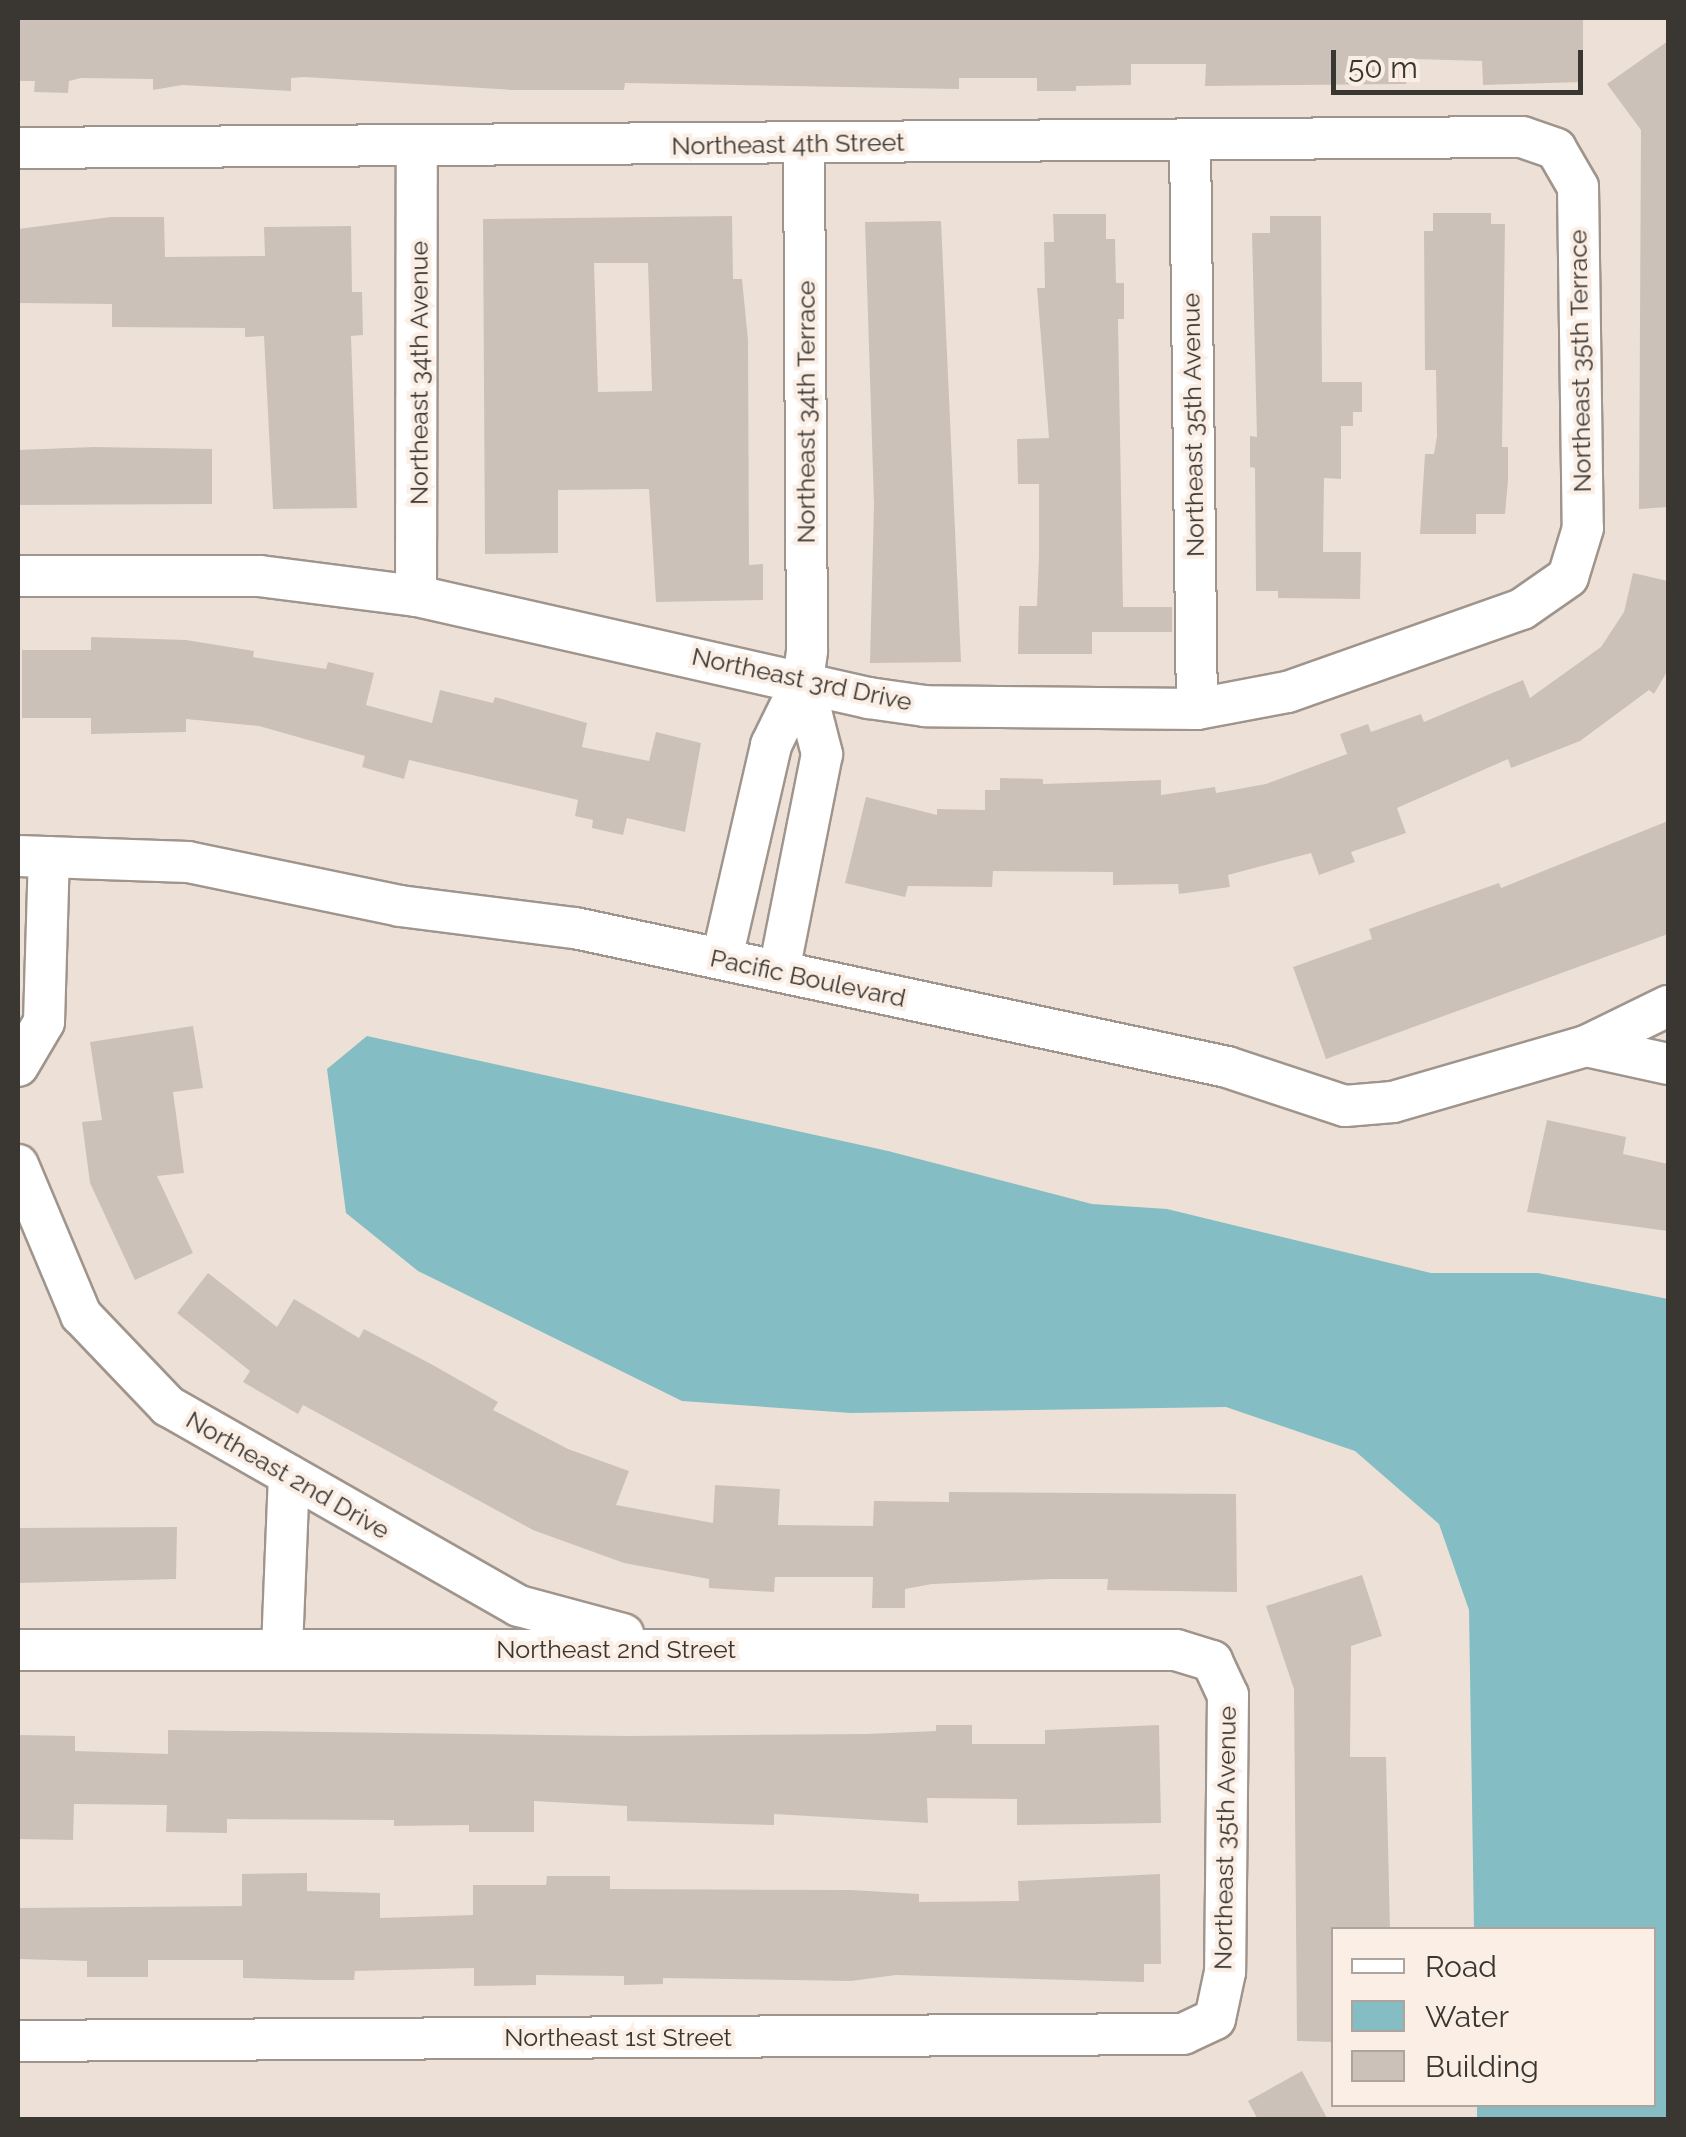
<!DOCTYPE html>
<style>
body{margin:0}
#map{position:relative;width:1686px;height:2137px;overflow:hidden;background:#ede1d7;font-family:Raleway,sans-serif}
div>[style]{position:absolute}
.water>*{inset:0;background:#84bdc3}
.building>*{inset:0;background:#ccc1b8}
.roads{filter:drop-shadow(2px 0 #a0958c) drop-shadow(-2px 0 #a0958c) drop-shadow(0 2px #a0958c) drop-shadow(0 -2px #a0958c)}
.minor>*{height:40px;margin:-20px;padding:0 20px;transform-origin:20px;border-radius:20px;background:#fff}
span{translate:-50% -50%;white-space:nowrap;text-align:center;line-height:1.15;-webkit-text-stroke:8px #faeee5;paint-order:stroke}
.street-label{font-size:25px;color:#3a3632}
.frame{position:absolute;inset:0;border:20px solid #3a3632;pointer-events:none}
.legend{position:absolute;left:1331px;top:1927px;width:325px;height:180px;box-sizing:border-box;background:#faeee5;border:2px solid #ada49d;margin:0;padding:12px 18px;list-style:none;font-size:30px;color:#3a3632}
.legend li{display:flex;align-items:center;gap:20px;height:50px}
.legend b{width:50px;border:2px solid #ada49d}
.scale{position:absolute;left:1331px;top:50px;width:252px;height:45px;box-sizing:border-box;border:5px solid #3a3632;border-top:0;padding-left:12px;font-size:30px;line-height:35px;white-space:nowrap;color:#3a3632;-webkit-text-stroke:8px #faeee5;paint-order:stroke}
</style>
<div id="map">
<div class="water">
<i style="clip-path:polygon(367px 1036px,888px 1151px,1092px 1204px,1167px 1209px,1431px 1273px,1538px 1273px,1668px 1299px,1668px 2119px,1477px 2119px,1477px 2105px,1654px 2104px,1654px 1930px,1474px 1929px,1469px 1610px,1439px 1524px,1355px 1451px,1226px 1407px,851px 1413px,682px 1401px,418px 1271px,346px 1213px,327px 1069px)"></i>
</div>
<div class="building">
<i style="clip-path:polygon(18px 18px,1583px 18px,1583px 82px,1483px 85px,1482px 61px,1414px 59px,1406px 84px,1205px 86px,1206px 64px,1131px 64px,1131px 85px,1076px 86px,1076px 91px,1037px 91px,1037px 78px,959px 78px,959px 89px,625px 83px,624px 90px,512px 90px,305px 77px,291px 78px,291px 91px,182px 85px,153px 90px,153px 79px,81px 78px,69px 81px,68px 93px,34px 92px,35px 81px,18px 81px)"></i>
<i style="clip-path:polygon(1668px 41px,1668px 507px,1639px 509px,1641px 130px,1607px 84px)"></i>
<i style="clip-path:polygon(1433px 213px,1491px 213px,1491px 224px,1505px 224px,1502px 447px,1508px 447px,1508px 480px,1505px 514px,1476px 514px,1476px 534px,1420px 534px,1425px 454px,1434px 454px,1437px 436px,1436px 370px,1425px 370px,1424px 231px,1433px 231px)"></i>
<i style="clip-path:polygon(1053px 214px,1106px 214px,1106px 239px,1115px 239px,1116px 283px,1124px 283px,1124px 319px,1118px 319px,1123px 607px,1172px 607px,1172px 632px,1092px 632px,1092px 654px,1018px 654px,1019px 606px,1037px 606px,1039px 556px,1039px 484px,1018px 484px,1017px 439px,1049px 438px,1037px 288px,1045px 288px,1044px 242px,1054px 242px)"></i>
<i style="clip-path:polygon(evenodd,732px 216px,733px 279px,742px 279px,748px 340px,749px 565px,763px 564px,763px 600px,656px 602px,649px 489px,558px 490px,558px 553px,485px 554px,483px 219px,732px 216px,594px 263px,648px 263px,652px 391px,598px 392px,594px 263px)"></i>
<i style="clip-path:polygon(1270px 216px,1321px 216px,1322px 382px,1362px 382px,1362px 412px,1353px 412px,1353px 426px,1341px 426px,1341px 479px,1324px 478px,1323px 552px,1361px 552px,1360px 599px,1278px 598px,1278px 591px,1256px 591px,1255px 468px,1250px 467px,1250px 436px,1257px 437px,1252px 233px,1270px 233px)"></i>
<i style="clip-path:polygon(111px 217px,164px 217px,165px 257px,265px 256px,264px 227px,351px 226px,352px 292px,362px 292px,363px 335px,351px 336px,357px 508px,273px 509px,264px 336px,245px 337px,245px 328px,112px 327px,112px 304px,18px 303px,18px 229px)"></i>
<i style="clip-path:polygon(941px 221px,961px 662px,870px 663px,874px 504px,865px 222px)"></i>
<i style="clip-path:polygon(94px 447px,212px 449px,212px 504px,18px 505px,18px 450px)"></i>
<i style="clip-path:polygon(1633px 573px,1668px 581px,1668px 670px,1654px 694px,1649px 690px,1580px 741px,1511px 768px,1508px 759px,1397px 808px,1406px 833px,1351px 852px,1355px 862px,1319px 875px,1311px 853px,1228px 875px,1230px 887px,1179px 894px,1178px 884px,1113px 885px,1113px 872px,993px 871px,992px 887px,908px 886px,905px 897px,845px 883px,866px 797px,937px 815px,937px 809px,985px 810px,985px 790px,1000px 790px,1000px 778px,1043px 779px,1043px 784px,1161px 780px,1161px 795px,1215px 787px,1216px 793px,1266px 784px,1347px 754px,1340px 734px,1368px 724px,1371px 732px,1421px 714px,1424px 722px,1523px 680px,1530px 698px,1601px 647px,1624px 612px)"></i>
<i style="clip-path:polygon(91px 637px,186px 640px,254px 651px,253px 657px,326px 669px,328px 662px,374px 673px,366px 705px,432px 723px,440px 690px,493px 703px,495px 697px,587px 723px,582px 747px,649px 761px,656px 732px,701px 743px,685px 832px,627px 818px,623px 835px,592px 828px,593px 820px,575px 816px,578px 800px,409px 760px,404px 779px,362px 767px,365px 756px,259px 726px,186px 719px,186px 732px,91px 734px,91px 718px,22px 718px,22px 650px,91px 650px)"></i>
<i style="clip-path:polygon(1668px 821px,1668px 934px,1326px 1059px,1293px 967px,1372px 939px,1369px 929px,1499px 883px,1501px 888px)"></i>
<i style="clip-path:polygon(193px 1026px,203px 1088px,173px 1092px,184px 1173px,157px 1176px,193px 1253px,135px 1280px,90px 1183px,82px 1122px,102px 1120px,90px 1042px)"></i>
<i style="clip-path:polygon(1547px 1120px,1626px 1137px,1623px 1154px,1668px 1164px,1668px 1231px,1527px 1212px)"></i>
<i style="clip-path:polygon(208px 1273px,277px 1327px,294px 1299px,359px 1338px,364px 1329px,431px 1364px,498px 1402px,493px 1410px,568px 1449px,629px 1471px,616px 1505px,713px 1523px,715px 1485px,780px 1489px,778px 1525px,873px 1526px,874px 1501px,949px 1502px,949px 1492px,1236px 1494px,1237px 1592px,1107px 1590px,1108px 1579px,1053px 1579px,932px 1584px,905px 1589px,905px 1608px,872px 1608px,873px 1577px,775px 1577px,774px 1592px,709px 1588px,709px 1579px,624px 1563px,533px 1530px,303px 1405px,298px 1414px,243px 1382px,250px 1371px,177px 1313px)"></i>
<i style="clip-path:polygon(177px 1527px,176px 1579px,18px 1583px,18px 1528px)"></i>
<i style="clip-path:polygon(1362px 1575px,1382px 1636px,1351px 1646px,1350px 1757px,1386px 1757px,1390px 1930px,1334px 1930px,1334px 2042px,1297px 2041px,1294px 1689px,1266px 1606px)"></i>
<i style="clip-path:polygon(936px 1725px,972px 1725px,972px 1744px,1045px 1744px,1045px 1730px,1159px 1725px,1161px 1823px,1017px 1825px,1017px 1799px,927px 1798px,928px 1823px,774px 1814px,774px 1825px,627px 1821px,627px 1806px,534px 1801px,534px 1832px,469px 1832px,469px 1825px,394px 1826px,394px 1820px,227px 1819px,227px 1833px,166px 1832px,167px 1805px,74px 1804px,73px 1840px,18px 1839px,18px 1735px,75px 1736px,75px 1751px,168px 1754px,168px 1730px,628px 1736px,866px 1734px,936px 1731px)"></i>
<i style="clip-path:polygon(307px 1873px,307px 1891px,380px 1893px,380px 1918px,473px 1915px,473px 1885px,546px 1885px,547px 1876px,610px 1876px,610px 1889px,851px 1890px,919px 1894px,919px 1902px,1019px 1901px,1018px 1881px,1160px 1874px,1161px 1964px,1144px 1964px,1144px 1982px,896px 1975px,851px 1981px,663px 1978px,663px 1984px,624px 1985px,624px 1976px,536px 1975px,536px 1985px,474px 1986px,474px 1968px,355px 1971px,354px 1980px,317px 1980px,243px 1978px,243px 1960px,148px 1960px,148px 1977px,87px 1977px,87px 1961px,18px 1959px,18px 1908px,242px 1906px,242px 1874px)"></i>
<i style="clip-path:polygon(1302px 2071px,1328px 2120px,1258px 2120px,1248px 2101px)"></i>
</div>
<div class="roads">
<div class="minor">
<i style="left:1190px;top:140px;width:569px;rotate:89.3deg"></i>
<i style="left:18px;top:148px;width:1504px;rotate:-0.42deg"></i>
<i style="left:1522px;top:137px;width:36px;rotate:19deg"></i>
<i style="left:1556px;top:149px;width:44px;rotate:59.9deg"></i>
<i style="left:1578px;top:187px;width:341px;rotate:89.2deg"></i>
<i style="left:1583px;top:528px;width:51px;rotate:107deg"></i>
<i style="left:1568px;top:577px;width:56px;rotate:145.2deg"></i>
<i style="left:1522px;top:609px;width:249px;rotate:160.5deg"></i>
<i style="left:1287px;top:692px;width:92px;rotate:169.3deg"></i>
<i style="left:1197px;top:709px;width:272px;rotate:-179.4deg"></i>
<i style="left:925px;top:706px;width:57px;rotate:-171.9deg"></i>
<i style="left:869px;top:698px;width:464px;rotate:-167.3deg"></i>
<i style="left:416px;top:596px;width:157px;rotate:-172.7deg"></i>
<i style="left:260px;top:576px;width:242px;rotate:180deg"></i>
<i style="left:416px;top:596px;width:447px;rotate:-89.9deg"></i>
<i style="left:18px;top:856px;width:170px;rotate:2deg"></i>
<i style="left:188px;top:862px;width:217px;rotate:11.7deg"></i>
<i style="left:400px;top:906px;width:176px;rotate:7.2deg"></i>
<i style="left:575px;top:928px;width:667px;rotate:12.03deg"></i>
<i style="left:1227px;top:1067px;width:124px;rotate:18.3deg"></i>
<i style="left:1345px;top:1106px;width:48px;rotate:-4.8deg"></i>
<i style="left:1393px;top:1102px;width:201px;rotate:-16.2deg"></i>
<i style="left:722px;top:958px;width:219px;rotate:-77deg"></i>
<i style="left:771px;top:745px;width:72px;rotate:-63.8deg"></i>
<i style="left:803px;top:680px;width:30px;rotate:-82deg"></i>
<i style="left:807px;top:650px;width:506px;rotate:-90.34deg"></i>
<i style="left:779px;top:971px;width:221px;rotate:-78.8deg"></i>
<i style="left:822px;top:754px;width:76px;rotate:-104.4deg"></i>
<i style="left:1668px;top:1006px;width:91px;rotate:154deg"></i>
<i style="left:1586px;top:1046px;width:84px;rotate:12.4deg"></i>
<i style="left:18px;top:1066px;width:51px;rotate:-59.4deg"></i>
<i style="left:44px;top:1022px;width:165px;rotate:-88.3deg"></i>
<i style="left:18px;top:1165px;width:163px;rotate:67.2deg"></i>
<i style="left:81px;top:1315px;width:126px;rotate:46.3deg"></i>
<i style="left:168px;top:1406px;width:404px;rotate:29.7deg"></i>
<i style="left:519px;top:1606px;width:108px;rotate:15.1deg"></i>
<i style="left:282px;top:1649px;width:174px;rotate:-87.7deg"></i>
<i style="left:18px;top:1650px;width:1158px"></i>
<i style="left:1176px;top:1650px;width:38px;rotate:17deg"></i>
<i style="left:1212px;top:1661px;width:38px;rotate:65deg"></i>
<i style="left:1228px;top:1695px;width:277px;rotate:90.6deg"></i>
<i style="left:1225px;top:1972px;width:48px;rotate:102deg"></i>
<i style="left:1215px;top:2019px;width:35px;rotate:155deg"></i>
<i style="left:1183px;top:2034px;width:1165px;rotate:179.66deg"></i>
</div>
</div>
<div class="street-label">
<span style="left:788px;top:144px;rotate:-1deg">Northeast 4th Street</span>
<span style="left:1580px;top:361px;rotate:-91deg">Northeast 35th Terrace</span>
<span style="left:419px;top:373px;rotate:-90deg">Northeast 34th Avenue</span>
<span style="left:806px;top:412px;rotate:-90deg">Northeast 34th Terrace</span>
<span style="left:1193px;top:425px;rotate:-91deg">Northeast 35th Avenue</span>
<span style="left:802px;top:679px;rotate:12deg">Northeast 3rd Drive</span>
<span style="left:808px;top:978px;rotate:12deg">Pacific Boulevard</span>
<span style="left:288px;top:1475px;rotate:30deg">Northeast 2nd Drive</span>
<span style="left:616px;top:1649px">Northeast 2nd Street</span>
<span style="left:1225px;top:1838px;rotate:-89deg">Northeast 35th Avenue</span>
<span style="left:618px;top:2037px">Northeast 1st Street</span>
</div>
<div class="frame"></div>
<ul class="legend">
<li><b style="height:12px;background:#fff"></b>Road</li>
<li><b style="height:28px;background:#84bdc3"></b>Water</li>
<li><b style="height:28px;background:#ccc1b8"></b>Building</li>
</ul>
<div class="scale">50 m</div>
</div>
